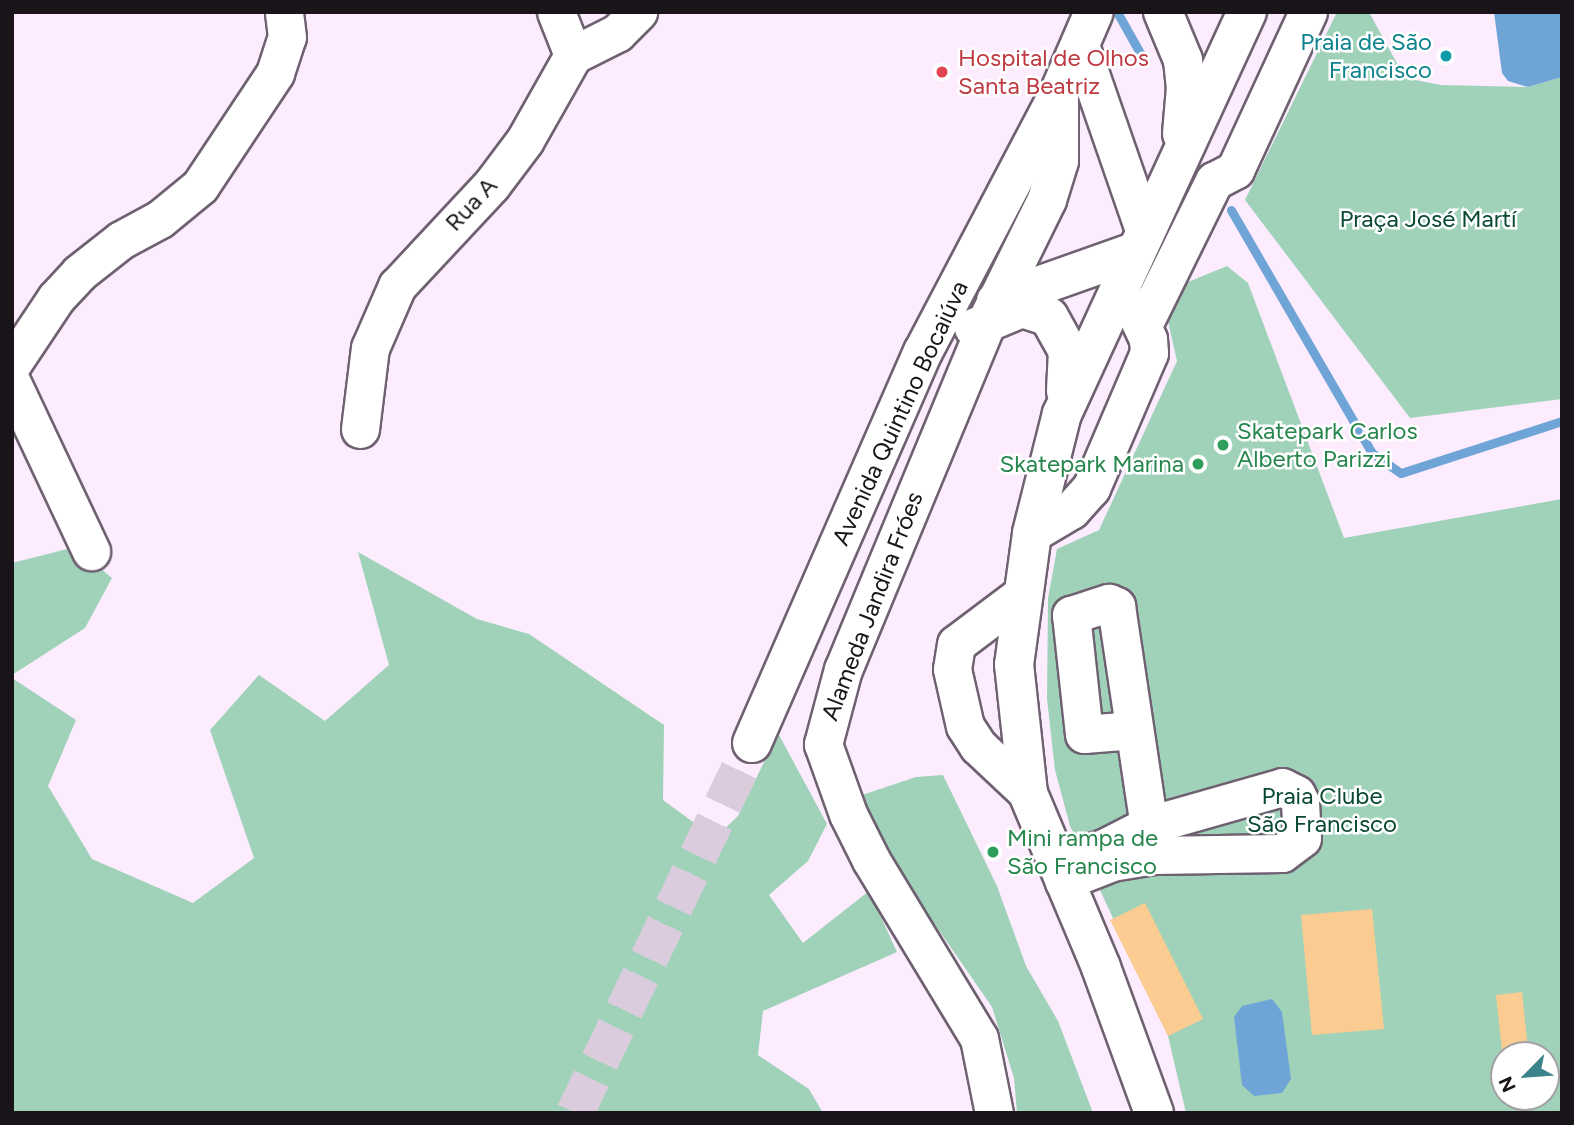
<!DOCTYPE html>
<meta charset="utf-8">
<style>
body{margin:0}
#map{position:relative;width:1574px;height:1125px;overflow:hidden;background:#fcecfe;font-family:Figtree,sans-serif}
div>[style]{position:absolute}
.green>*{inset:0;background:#9fd2b9}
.water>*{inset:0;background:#6fa4d6}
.stream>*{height:9px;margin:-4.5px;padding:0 4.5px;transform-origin:4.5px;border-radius:4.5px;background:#6fa4d6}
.building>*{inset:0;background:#fbcc91}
.major-tunnel>*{height:38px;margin-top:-19px;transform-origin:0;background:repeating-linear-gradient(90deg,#daccdc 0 38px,transparent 0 57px)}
.roads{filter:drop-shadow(2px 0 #6f6171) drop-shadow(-2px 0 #6f6171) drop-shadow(0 2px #6f6171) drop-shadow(0 -2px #6f6171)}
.minor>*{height:37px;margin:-18.5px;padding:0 18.5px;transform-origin:18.5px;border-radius:18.5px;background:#fff}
.major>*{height:38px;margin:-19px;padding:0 19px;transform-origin:19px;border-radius:19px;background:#fff}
.dots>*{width:19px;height:19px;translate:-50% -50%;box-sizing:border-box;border:4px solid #fff;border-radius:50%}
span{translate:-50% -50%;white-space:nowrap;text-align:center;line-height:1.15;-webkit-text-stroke:5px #fff;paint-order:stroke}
.culture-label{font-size:24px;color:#0d838f}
.right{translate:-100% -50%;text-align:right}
.health-label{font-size:24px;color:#be3a42}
.left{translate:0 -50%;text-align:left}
.street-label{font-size:24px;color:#19141a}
.park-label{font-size:24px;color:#094932}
.leisure-label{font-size:24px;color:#27864d}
.frame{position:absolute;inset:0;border:14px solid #19141a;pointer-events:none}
.north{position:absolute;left:1490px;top:1041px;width:70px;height:70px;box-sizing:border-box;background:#fff;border:2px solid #a3a1a3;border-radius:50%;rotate:245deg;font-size:19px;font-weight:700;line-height:28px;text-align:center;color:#19141a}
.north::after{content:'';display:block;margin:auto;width:24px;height:32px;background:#3c838b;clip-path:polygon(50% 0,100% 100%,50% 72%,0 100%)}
</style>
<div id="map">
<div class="green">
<i style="clip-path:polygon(1337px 12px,1369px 12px,1405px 78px,1441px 85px,1528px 87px,1562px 77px,1562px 399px,1410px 418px,1245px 200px)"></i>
<i style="clip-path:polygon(evenodd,1227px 266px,1248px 283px,1344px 538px,1562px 499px,1562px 1113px,1186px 1113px,1168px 1036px,1070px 826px,1055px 770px,1047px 699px,1048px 598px,1057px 549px,1099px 530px,1177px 361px,1163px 299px,1171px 289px,1227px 266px,1504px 1055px,1546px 1055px,1546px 1097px,1504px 1097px,1504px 1055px)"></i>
<i style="clip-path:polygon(75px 547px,112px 578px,85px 628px,12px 675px,12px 563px)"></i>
<i style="clip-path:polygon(358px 552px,477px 619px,529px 634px,664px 725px,663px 800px,715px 838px,738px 816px,778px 733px,827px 824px,808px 861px,769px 895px,803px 943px,869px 891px,897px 952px,763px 1011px,758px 1055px,809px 1089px,823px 1113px,12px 1113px,12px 678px,76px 720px,48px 786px,92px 859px,193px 903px,254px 858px,210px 730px,259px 675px,325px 721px,389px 665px)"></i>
<i style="clip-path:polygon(943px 775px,997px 886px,1026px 966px,1058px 1021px,1093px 1113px,1017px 1113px,1014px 1078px,992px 1007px,909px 887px,856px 797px,916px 777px)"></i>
</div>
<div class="water">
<i style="clip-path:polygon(1494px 12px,1562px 12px,1562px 77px,1528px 87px,1508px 81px,1502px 73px)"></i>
<i style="clip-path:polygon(1272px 999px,1282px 1012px,1291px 1079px,1282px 1093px,1254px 1096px,1242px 1085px,1234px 1017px,1242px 1006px)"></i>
</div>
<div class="stream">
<i style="left:1117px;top:12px;width:55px;rotate:60.6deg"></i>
<i style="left:1231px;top:210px;width:281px;rotate:59.9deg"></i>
<i style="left:1372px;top:453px;width:35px;rotate:35deg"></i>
<i style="left:1401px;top:473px;width:169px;rotate:-17.9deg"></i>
</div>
<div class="building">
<i style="clip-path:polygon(1145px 903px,1203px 1019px,1168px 1036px,1110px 920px)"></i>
<i style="clip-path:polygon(1372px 909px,1384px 1029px,1312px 1035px,1301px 915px)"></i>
<i style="clip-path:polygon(1522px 992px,1528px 1049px,1502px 1051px,1496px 995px)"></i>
</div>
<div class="major-tunnel">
<i style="left:575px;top:1113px;width:410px;rotate:-64.4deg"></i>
</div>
<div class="roads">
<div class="minor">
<i style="left:556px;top:12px;width:46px;rotate:68.4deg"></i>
<i style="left:1080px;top:45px;width:196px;rotate:70.9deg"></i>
<i style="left:987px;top:322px;width:376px;rotate:112.5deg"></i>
<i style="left:843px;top:669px;width:78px;rotate:104.9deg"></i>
<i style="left:823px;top:744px;width:74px;rotate:70.3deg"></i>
<i style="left:848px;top:814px;width:51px;rotate:63.4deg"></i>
<i style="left:871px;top:860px;width:208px;rotate:58.8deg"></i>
<i style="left:979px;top:1038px;width:76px;rotate:78.7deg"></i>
<i style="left:1143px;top:325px;width:161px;rotate:-63.8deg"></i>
<i style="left:1214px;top:181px;width:24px;rotate:-28deg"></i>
<i style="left:1235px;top:170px;width:174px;rotate:-65.2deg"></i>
<i style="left:12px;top:364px;width:79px;rotate:-56.3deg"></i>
<i style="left:56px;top:298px;width:34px;rotate:-47deg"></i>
<i style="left:79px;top:273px;width:53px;rotate:-38.2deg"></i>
<i style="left:121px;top:240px;width:44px;rotate:-28.3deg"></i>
<i style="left:160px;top:219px;width:52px;rotate:-39.5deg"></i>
<i style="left:200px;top:186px;width:136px;rotate:-56.4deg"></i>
<i style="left:275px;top:73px;width:38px;rotate:-72deg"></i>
<i style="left:287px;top:37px;width:25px;rotate:-97deg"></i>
<i style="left:12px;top:383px;width:186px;rotate:64.8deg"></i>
<i style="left:360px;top:429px;width:82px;rotate:-83deg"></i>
<i style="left:370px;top:348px;width:68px;rotate:-66.5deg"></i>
<i style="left:397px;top:286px;width:139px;rotate:-47deg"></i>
<i style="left:492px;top:184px;width:55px;rotate:-53.1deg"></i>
<i style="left:525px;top:140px;width:98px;rotate:-60.5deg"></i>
<i style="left:573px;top:55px;width:49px;rotate:-26.6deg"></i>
<i style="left:617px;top:33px;width:30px;rotate:-45deg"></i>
<i style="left:1032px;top:533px;width:45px;rotate:-30.5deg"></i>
<i style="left:1071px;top:510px;width:30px;rotate:-48deg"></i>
<i style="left:1091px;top:488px;width:147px;rotate:-66.8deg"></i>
<i style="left:1149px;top:353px;width:14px;rotate:-94deg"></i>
<i style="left:1148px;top:339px;width:38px;rotate:-115deg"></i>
<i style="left:1021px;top:595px;width:81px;rotate:143deg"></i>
<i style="left:956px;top:644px;width:25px;rotate:99deg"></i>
<i style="left:952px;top:669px;width:58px;rotate:77.2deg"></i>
<i style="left:965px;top:726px;width:24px;rotate:57deg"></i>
<i style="left:978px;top:746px;width:69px;rotate:43.2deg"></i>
<i style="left:1134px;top:730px;width:50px;rotate:175.4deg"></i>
<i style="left:1084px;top:734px;width:120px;rotate:-96.2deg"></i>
<i style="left:1071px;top:615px;width:40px;rotate:-18deg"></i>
<i style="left:1109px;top:603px;width:8px;rotate:23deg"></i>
<i style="left:1116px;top:606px;width:244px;rotate:81.5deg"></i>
<i style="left:1057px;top:864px;width:50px;rotate:-18.8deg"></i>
<i style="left:1104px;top:848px;width:51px;rotate:-27.1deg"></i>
<i style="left:1149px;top:825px;width:138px;rotate:-15.9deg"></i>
<i style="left:1282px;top:787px;width:16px;rotate:27deg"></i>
<i style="left:1296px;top:794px;width:9px;rotate:63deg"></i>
<i style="left:1300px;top:802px;width:36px;rotate:87deg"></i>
<i style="left:1302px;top:838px;width:25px;rotate:143deg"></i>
<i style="left:1282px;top:853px;width:128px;rotate:179.1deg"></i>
<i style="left:1154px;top:855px;width:43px;rotate:170.5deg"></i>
<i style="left:1112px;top:862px;width:52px;rotate:158.4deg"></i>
</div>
<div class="major">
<i style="left:1163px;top:12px;width:52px;rotate:67.4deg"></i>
<i style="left:1183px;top:60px;width:27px;rotate:84deg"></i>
<i style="left:1186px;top:87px;width:47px;rotate:94.9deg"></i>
<i style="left:996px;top:301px;width:146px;rotate:-19.5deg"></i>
<i style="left:987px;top:322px;width:136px;rotate:-63.8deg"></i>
<i style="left:1047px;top:200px;width:41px;rotate:-72.9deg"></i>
<i style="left:1059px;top:161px;width:64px;rotate:-90deg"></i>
<i style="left:974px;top:328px;width:52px;rotate:-22.6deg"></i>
<i style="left:1022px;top:308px;width:28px;rotate:18deg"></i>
<i style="left:1049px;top:317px;width:39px;rotate:61deg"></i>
<i style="left:1068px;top:351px;width:40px;rotate:92.9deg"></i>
<i style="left:752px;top:743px;width:427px;rotate:-66.4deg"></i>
<i style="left:923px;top:352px;width:290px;rotate:-62.3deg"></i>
<i style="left:1058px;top:95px;width:90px;rotate:-66.6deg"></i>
<i style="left:1154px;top:1113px;width:155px;rotate:-110deg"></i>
<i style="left:1101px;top:967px;width:189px;rotate:-112.8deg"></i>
<i style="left:1028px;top:793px;width:129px;rotate:-96.2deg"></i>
<i style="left:1014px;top:665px;width:133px;rotate:-82.2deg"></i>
<i style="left:1032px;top:533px;width:123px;rotate:-75.9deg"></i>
<i style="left:1062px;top:414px;width:443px;rotate:-65.3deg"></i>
</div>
</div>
<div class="dots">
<i style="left:1446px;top:56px;background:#0f9aa8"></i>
<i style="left:942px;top:72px;background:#e0444e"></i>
<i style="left:1223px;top:445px;background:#2e9e5b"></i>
<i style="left:1198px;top:464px;background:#2e9e5b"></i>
<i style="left:993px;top:852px;background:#2e9e5b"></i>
</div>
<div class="culture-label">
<span class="right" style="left:1432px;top:56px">Praia de São<br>Francisco</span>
</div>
<div class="health-label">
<span class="left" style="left:958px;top:72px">Hospital de Olhos<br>Santa Beatriz</span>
</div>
<div class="street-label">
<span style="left:471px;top:204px;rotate:-47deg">Rua A</span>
<span style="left:900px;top:413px;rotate:-65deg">Avenida Quintino Bocaiúva</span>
<span style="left:872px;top:606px;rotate:-69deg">Alameda Jandira Fróes</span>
</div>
<div class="park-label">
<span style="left:1428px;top:219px">Praça José Martí</span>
<span style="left:1322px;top:810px">Praia Clube<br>São Francisco</span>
</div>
<div class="leisure-label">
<span class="left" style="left:1237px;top:445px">Skatepark Carlos<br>Alberto Parizzi</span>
<span class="right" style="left:1184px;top:464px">Skatepark Marina</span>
<span class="left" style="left:1007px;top:852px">Mini rampa de<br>São Francisco</span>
</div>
<div class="frame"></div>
<div class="north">N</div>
</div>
